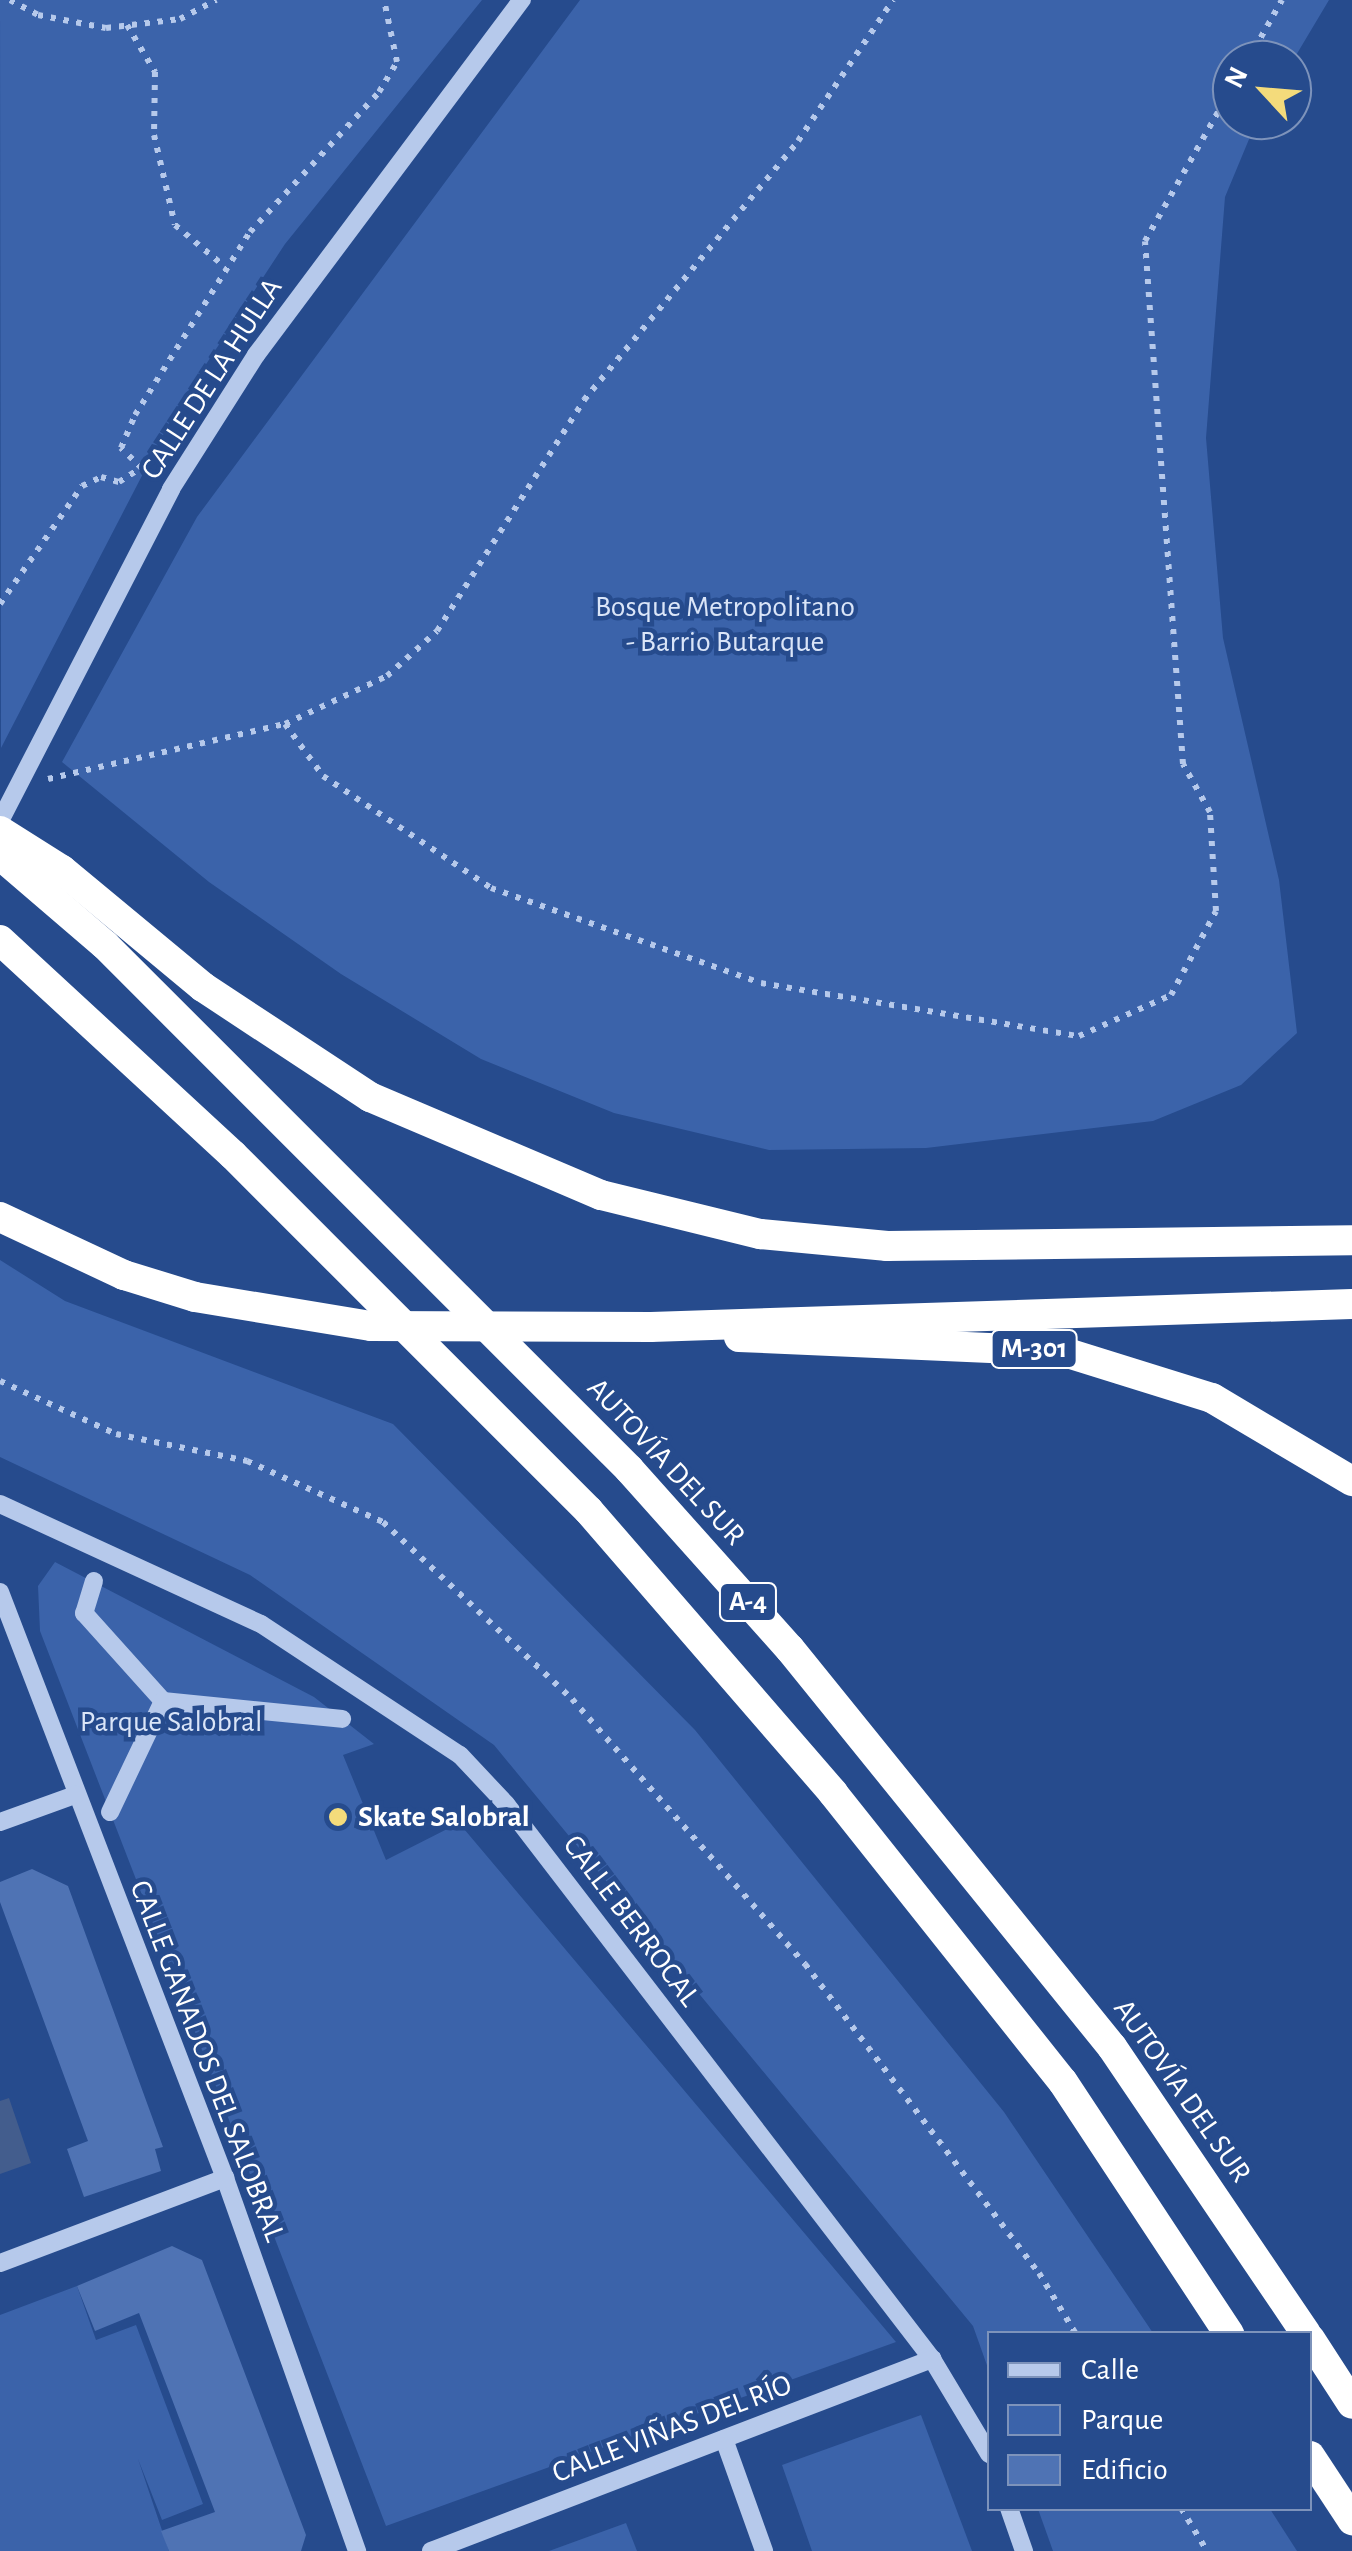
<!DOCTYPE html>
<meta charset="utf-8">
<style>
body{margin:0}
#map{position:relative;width:1352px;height:2551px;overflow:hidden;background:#264b8d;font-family:"Alegreya Sans",sans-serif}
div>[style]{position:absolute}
.green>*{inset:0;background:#3b63aa}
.water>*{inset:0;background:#435d8d}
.building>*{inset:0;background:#4f73b4}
.path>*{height:6px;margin-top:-3px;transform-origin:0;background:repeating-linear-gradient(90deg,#b6c9eb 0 5px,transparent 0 13px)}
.minor>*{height:18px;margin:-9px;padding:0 9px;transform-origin:9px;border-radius:9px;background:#b6c9eb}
.highway>*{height:30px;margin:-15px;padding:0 15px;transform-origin:15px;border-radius:15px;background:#fff}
.highway-bridge>*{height:30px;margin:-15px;padding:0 15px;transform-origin:15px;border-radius:15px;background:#fff}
.dots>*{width:28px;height:28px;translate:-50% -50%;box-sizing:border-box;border:5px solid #264b8d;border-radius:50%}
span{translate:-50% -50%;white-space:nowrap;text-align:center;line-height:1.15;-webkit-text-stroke:9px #264b8d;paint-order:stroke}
.shield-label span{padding:2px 8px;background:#264b8d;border:2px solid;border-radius:8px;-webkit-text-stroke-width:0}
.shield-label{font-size:28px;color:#fff;font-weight:700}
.street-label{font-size:30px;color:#fff}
.park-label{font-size:30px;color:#dae5f8}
.poi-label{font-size:30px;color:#fff;font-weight:700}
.left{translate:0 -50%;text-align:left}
.legend{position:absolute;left:987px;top:2331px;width:325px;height:180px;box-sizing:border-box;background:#264b8d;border:2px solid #7d93bb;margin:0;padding:12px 18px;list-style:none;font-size:30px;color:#fff}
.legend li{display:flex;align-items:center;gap:20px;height:50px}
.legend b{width:50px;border:2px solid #7d93bb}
.north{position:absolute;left:1212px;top:40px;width:100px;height:100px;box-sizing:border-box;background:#264b8d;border:2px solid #7d93bb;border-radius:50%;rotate:296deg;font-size:28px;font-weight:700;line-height:40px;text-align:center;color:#fff}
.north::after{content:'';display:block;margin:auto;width:35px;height:45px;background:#f4db7b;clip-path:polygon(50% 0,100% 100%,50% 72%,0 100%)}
</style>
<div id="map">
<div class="green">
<i style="clip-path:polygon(0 0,482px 0,285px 244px,176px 410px,1px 748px)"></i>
<i style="clip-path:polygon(580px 0,1329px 0,1292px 62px,1232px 60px,1232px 120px,1257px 120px,1225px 197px,1206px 438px,1223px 638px,1279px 880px,1297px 1033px,1241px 1085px,1153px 1121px,926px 1148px,769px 1150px,614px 1113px,481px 1059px,341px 974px,209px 882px,62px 762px,197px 517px)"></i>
<i style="clip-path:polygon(0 1260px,65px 1301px,393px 1424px,695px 1730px,1004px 2112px,1153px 2333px,989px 2334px,989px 2371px,973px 2326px,494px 1745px,250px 1575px,0 1457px)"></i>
<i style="clip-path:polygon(55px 1562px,314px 1697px,374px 1744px,343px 1755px,386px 1860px,459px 1823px,896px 2342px,386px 2526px,40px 1631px,38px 1586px)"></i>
<i style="clip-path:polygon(77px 2286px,96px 2340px,136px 2325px,203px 2504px,162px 2520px,138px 2459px,169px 2551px,0 2551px,0 2315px)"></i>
<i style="clip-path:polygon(921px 2415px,972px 2551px,812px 2551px,782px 2465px)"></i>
<i style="clip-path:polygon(1038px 2509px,1270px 2509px,1297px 2551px,1053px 2551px)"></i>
<i style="clip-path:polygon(626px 2523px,637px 2551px,549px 2551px)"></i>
</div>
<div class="water">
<i style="clip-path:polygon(9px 2098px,31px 2163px,0 2174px,0 2101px)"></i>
</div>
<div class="building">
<i style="clip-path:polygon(32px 1869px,68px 1886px,163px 2147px,155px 2149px,161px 2171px,84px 2197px,67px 2149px,88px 2141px,0 1902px,0 1882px)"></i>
<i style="clip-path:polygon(172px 2246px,202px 2260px,306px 2535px,301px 2551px,169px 2551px,161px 2531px,215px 2512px,139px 2313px,95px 2331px,77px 2286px)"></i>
</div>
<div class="path">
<i style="left:10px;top:0;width:32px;rotate:28deg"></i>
<i style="left:38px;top:15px;width:69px;rotate:10.8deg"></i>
<i style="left:106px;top:28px;width:75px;rotate:-6.9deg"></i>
<i style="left:180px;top:19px;width:41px;rotate:-27.8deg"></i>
<i style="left:127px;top:25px;width:55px;rotate:59.2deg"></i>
<i style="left:155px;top:72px;width:63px;rotate:90.9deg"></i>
<i style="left:154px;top:135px;width:92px;rotate:76.9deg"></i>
<i style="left:175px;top:225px;width:65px;rotate:40deg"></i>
<i style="left:1248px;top:60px;width:69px;rotate:-60.5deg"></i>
<i style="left:151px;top:477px;width:42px;rotate:-136deg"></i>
<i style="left:121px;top:448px;width:36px;rotate:-67deg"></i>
<i style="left:135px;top:415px;width:216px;rotate:-57.9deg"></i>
<i style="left:250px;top:232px;width:190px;rotate:-47.3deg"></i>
<i style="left:379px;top:92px;width:35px;rotate:-59deg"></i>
<i style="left:397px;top:62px;width:63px;rotate:-101.8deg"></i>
<i style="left:0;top:604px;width:144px;rotate:-55.2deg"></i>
<i style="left:82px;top:486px;width:21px;rotate:-25deg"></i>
<i style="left:101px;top:477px;width:19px;rotate:16deg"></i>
<i style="left:119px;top:482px;width:24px;rotate:-33deg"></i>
<i style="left:285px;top:724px;width:113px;rotate:-25.2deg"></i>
<i style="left:387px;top:676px;width:67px;rotate:-42deg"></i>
<i style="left:437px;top:631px;width:274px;rotate:-57.5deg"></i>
<i style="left:584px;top:400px;width:336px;rotate:-50.4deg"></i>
<i style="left:798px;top:141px;width:170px;rotate:-56deg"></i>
<i style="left:48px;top:779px;width:243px;rotate:-13.1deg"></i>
<i style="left:285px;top:724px;width:64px;rotate:53.8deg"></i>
<i style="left:323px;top:776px;width:202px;rotate:33.7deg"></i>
<i style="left:491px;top:888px;width:286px;rotate:19.4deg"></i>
<i style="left:761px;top:983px;width:322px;rotate:9.5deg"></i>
<i style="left:1079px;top:1036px;width:101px;rotate:-24deg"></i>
<i style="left:1171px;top:995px;width:95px;rotate:-61.8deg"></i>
<i style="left:1216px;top:911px;width:99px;rotate:-93.5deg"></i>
<i style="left:1210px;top:812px;width:55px;rotate:-119.4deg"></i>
<i style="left:1183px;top:764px;width:524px;rotate:-94.16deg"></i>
<i style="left:1145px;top:241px;width:177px;rotate:-60.5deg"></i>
<i style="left:0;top:1381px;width:128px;rotate:24.6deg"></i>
<i style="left:116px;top:1434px;width:134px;rotate:11.6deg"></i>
<i style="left:247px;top:1461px;width:149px;rotate:24.2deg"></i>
<i style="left:383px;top:1522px;width:259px;rotate:43.1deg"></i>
<i style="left:572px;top:1699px;width:353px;rotate:48.7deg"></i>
<i style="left:805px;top:1964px;width:388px;rotate:52.9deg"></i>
<i style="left:1039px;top:2273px;width:71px;rotate:58.8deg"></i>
<i style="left:1181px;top:2508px;width:50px;rotate:58.8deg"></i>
</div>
<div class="minor">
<i style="left:0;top:821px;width:373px;rotate:-62.7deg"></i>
<i style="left:171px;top:489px;width:159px;rotate:-57.6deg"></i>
<i style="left:256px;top:355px;width:444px;rotate:-53.2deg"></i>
<i style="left:0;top:1504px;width:287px;rotate:24.7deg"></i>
<i style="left:261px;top:1624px;width:238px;rotate:33.4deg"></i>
<i style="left:460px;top:1755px;width:67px;rotate:46.8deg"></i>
<i style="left:506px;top:1804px;width:700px;rotate:52.49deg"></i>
<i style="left:932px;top:2359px;width:111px;rotate:59deg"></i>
<i style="left:94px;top:1581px;width:34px;rotate:107deg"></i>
<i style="left:84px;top:1613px;width:118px;rotate:48.1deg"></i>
<i style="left:163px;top:1701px;width:123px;rotate:115.5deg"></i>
<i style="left:0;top:1592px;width:628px;rotate:69deg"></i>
<i style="left:225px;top:2178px;width:396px;rotate:70.5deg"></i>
<i style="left:163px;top:1701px;width:180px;rotate:5.7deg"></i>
<i style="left:0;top:1822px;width:80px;rotate:-19.8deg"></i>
<i style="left:0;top:2263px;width:241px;rotate:-20.7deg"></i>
<i style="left:724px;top:2439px;width:119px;rotate:70.3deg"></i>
<i style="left:1009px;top:2508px;width:46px;rotate:70.8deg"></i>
<i style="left:431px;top:2551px;width:537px;rotate:-20.97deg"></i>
</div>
<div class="highway">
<i style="left:0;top:831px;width:73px;rotate:32.2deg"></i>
<i style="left:62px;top:870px;width:183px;rotate:39.7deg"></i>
<i style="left:203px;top:987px;width:200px;rotate:33.4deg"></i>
<i style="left:370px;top:1097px;width:251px;rotate:23deg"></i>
<i style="left:601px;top:1195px;width:164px;rotate:13.8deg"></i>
<i style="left:760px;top:1234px;width:128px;rotate:5.4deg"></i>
<i style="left:887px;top:1246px;width:465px;rotate:-0.7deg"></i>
<i style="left:0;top:855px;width:138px;rotate:40.6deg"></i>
<i style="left:105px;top:945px;width:741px;rotate:45deg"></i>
<i style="left:629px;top:1469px;width:241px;rotate:48.2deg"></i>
<i style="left:790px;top:1649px;width:512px;rotate:51.03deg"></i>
<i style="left:1112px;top:2047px;width:346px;rotate:55.9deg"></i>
<i style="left:0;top:940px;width:317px;rotate:42.7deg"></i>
<i style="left:233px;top:1155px;width:503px;rotate:45deg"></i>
<i style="left:589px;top:1511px;width:373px;rotate:49.1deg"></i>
<i style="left:833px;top:1793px;width:369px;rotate:51.5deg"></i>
<i style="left:1063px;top:2082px;width:302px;rotate:56.6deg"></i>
<i style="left:0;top:1217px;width:137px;rotate:25.1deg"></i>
<i style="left:124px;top:1275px;width:74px;rotate:17.2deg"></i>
<i style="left:651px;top:1327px;width:701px;rotate:-1.88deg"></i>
<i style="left:739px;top:1337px;width:322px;rotate:2.5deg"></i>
<i style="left:1061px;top:1351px;width:158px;rotate:17.3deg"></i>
<i style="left:1212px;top:1398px;width:163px;rotate:30.7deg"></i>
<i style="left:1310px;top:2339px;width:77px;rotate:57.1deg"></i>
<i style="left:1310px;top:2456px;width:77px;rotate:56.7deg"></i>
</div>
<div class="highway-bridge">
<i style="left:195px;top:1297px;width:178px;rotate:9.4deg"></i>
<i style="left:371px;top:1326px;width:280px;rotate:0.2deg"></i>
</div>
<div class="dots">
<i style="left:338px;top:1817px;background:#f4db7b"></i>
</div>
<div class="shield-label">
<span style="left:1034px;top:1349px">M-301</span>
<span style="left:748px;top:1602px">A-4</span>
</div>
<div class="street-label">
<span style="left:212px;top:379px;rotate:-57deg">CALLE DE LA HULLA</span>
<span style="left:666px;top:1462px;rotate:47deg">AUTOVÍA DEL SUR</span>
<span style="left:631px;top:1921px;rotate:53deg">CALLE BERROCAL</span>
<span style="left:207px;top:2061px;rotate:69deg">CALLE GANADOS DEL SALOBRAL</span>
<span style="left:1182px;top:2091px;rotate:55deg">AUTOVÍA DEL SUR</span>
<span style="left:672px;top:2429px;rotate:-21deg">CALLE VIÑAS DEL RÍO</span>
</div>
<div class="park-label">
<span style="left:725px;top:624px">Bosque Metropolitano<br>- Barrio Butarque</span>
<span style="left:171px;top:1722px">Parque Salobral</span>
</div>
<div class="poi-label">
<span class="left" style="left:358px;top:1817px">Skate Salobral</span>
</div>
<ul class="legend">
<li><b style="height:12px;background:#b6c9eb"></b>Calle</li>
<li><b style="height:28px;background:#3b63aa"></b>Parque</li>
<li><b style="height:28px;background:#4f73b4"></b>Edificio</li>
</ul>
<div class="north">N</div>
</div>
